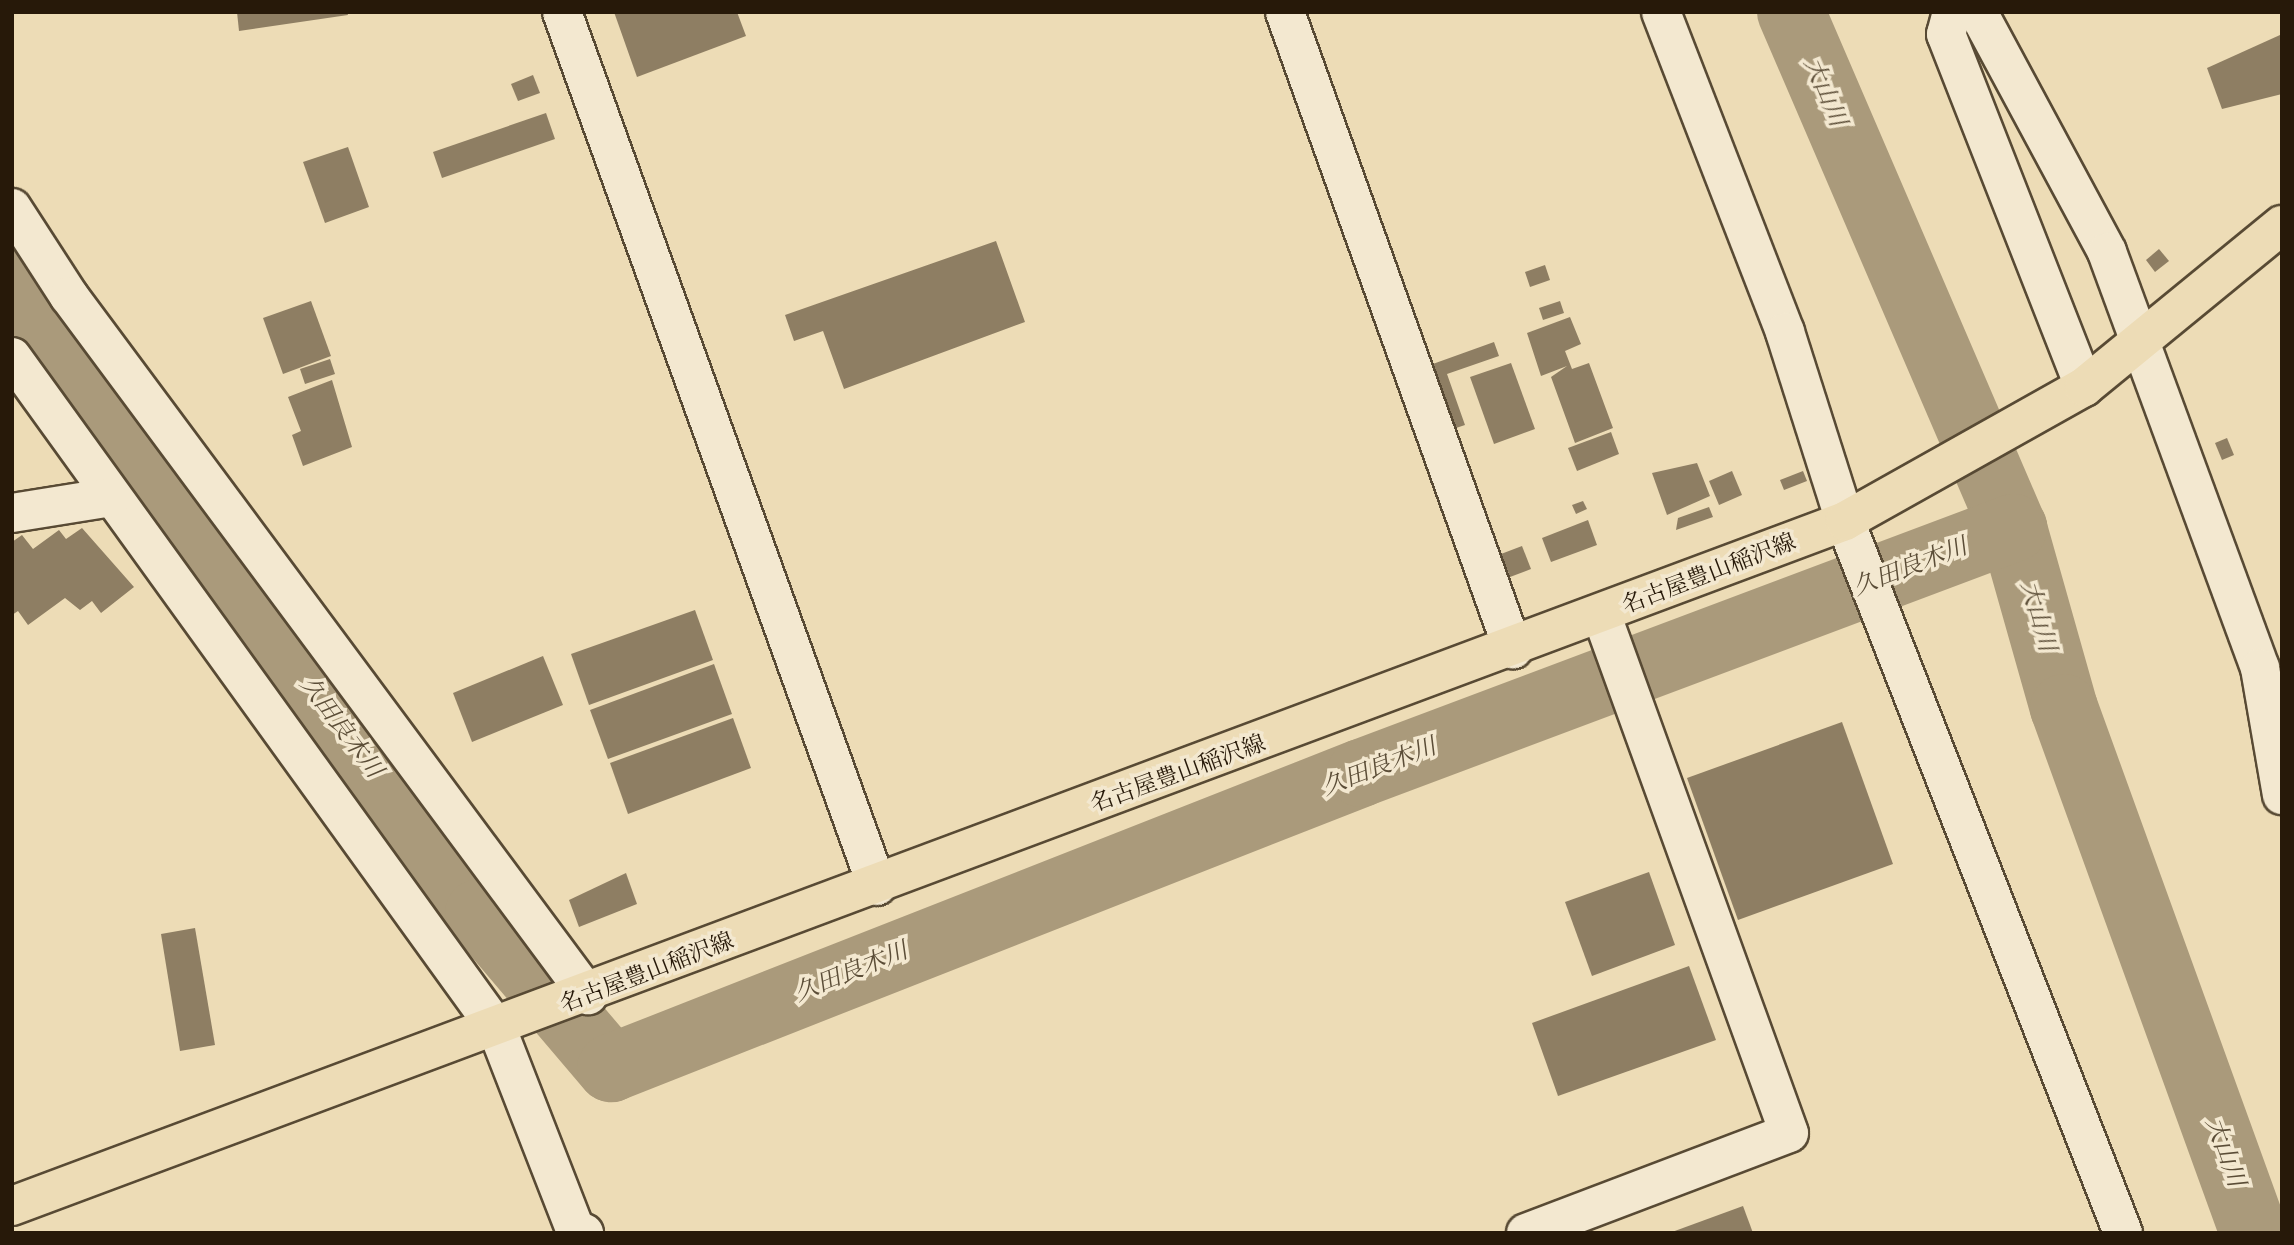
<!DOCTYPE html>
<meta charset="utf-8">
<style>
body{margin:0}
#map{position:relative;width:2294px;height:1245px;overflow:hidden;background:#eddcb6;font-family:"IM FELL Double Pica","Noto Serif JP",serif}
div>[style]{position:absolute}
.river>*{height:68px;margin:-34px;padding:0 34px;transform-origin:34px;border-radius:34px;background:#aa9a7b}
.building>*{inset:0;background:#8e7e63}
.roads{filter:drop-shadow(2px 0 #584a34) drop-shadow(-2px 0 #584a34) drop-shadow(0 2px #584a34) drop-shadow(0 -2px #584a34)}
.minor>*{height:38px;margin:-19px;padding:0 19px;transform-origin:19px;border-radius:19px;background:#f3e8d0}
.major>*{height:38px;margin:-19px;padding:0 19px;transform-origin:19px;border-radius:19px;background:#eddcb6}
span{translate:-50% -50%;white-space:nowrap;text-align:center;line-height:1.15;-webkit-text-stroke:7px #f3e8d0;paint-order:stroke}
.street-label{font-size:23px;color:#271909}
.water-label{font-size:24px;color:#5b4d37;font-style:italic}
.frame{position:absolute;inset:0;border:14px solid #271909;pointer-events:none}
</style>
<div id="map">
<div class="river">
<i style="left:1791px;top:12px;width:562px;rotate:66.72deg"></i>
<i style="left:2013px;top:528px;width:187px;rotate:74.2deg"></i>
<i style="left:2064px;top:708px;width:558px;rotate:70.1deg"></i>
<i style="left:12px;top:285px;width:783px;rotate:53.36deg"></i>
<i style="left:479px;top:913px;width:204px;rotate:49.6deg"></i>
<i style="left:611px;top:1068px;width:806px;rotate:-21.47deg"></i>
<i style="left:1361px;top:773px;width:697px;rotate:-20.59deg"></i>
</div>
<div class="building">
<i style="clip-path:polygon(237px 12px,347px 12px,348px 15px,239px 31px)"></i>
<i style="clip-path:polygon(614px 12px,737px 12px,746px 36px,637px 77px)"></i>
<i style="clip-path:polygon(2280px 35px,2282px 94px,2222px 109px,2207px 68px)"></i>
<i style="clip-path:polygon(533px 75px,540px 93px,518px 101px,511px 84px)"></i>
<i style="clip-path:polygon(546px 113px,555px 139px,442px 178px,433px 152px)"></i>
<i style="clip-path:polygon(348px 147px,369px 207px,325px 223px,303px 162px)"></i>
<i style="clip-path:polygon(996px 241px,1025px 322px,844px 389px,823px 331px,794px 341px,785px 315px)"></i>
<i style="clip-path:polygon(2159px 249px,2169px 261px,2155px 272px,2146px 260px)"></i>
<i style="clip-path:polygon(1545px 265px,1550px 280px,1530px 287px,1525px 272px)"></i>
<i style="clip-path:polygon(311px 301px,331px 356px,283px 374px,263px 318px)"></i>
<i style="clip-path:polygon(1560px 301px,1564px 313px,1543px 320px,1539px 308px)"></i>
<i style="clip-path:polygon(1570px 317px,1581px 344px,1565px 351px,1572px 369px,1589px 363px,1613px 428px,1575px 443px,1551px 377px,1567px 366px,1541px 376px,1527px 333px)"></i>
<i style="clip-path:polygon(1494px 342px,1499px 356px,1447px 374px,1465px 425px,1453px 429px,1430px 365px)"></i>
<i style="clip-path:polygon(330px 359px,335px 374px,305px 384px,300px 369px)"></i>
<i style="clip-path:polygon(1511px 363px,1535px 429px,1494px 444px,1470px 377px)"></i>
<i style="clip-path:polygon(332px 380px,352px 447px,303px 466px,292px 435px,301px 431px,288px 397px)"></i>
<i style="clip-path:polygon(1611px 432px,1619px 454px,1577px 471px,1568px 448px)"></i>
<i style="clip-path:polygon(2227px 438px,2234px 455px,2222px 460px,2215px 443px)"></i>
<i style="clip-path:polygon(1697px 463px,1710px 496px,1667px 515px,1652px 473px)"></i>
<i style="clip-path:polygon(1732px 471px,1742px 495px,1719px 505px,1709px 481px)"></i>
<i style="clip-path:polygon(1803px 471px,1807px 481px,1784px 490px,1780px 480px)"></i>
<i style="clip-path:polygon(1583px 501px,1587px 509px,1576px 514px,1572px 505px)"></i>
<i style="clip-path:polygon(1709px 507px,1713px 517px,1676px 530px,1678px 518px)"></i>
<i style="clip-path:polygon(1588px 520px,1597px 545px,1551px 562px,1542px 538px)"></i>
<i style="clip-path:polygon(82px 528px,134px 587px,101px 613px,92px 601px,80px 610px,65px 598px,28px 625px,18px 611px,12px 615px,12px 542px,22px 535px,33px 549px,59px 530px,66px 539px)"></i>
<i style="clip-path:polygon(1522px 546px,1531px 569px,1510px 577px,1501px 554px)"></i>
<i style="clip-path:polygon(695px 610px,713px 660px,589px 705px,571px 654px)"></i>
<i style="clip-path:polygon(543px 656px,563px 705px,472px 742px,453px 693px)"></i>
<i style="clip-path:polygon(714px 664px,732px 714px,608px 759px,590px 710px)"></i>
<i style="clip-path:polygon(733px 718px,751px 768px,628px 814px,610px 763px)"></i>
<i style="clip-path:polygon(1842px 722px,1893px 864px,1738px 920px,1687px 778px)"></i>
<i style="clip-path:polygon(1649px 872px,1675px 945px,1592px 976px,1565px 902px)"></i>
<i style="clip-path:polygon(626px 873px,637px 904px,579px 927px,569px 900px)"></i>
<i style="clip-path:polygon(195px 928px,215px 1045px,180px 1051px,161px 934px)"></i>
<i style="clip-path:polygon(1689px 966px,1716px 1040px,1558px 1096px,1532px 1023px)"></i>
<i style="clip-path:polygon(1743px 1206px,1753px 1233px,1672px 1233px,1672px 1232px)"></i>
</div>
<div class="roads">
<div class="minor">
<i style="left:562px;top:12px;width:929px;rotate:70.18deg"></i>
<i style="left:1285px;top:12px;width:677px;rotate:70.31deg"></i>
<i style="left:1661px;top:12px;width:343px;rotate:68.8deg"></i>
<i style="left:1785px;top:332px;width:198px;rotate:72.4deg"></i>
<i style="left:1845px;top:521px;width:764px;rotate:68.67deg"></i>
<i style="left:1952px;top:12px;width:23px;rotate:105deg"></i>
<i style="left:1946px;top:34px;width:379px;rotate:68.6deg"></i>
<i style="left:1978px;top:12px;width:272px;rotate:61.7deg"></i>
<i style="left:2107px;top:252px;width:443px;rotate:69.8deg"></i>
<i style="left:2260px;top:668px;width:129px;rotate:80.2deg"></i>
<i style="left:12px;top:208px;width:105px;rotate:57.1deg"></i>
<i style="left:69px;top:296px;width:871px;rotate:53.41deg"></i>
<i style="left:12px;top:357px;width:829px;rotate:54.18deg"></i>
<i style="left:497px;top:1029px;width:215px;rotate:68.7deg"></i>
<i style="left:575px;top:1229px;width:10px;rotate:24deg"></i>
<i style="left:12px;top:513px;width:101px;rotate:-9.1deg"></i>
<i style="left:1526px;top:1233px;width:281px;rotate:-20.8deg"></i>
<i style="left:1789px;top:1133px;width:550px;rotate:-109.89deg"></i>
</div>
<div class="major">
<i style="left:12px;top:1206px;width:1957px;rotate:-20.49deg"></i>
<i style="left:1845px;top:521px;width:274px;rotate:-29.3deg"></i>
<i style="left:2084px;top:387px;width:256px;rotate:-39.3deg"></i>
</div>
</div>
<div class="street-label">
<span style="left:1709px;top:574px;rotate:-21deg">名古屋豊山稲沢線</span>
<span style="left:1178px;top:774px;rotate:-20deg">名古屋豊山稲沢線</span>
<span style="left:647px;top:973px;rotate:-21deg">名古屋豊山稲沢線</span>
</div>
<div class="water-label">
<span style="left:1825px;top:92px;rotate:67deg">大山川</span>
<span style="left:1910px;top:567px;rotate:-21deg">久田良木川</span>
<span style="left:2038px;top:616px;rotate:74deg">大山川</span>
<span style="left:341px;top:727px;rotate:53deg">久田良木川</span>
<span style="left:1379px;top:767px;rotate:-21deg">久田良木川</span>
<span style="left:851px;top:972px;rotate:-22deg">久田良木川</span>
<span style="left:2225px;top:1152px;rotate:70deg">大山川</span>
</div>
<div class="frame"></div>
</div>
